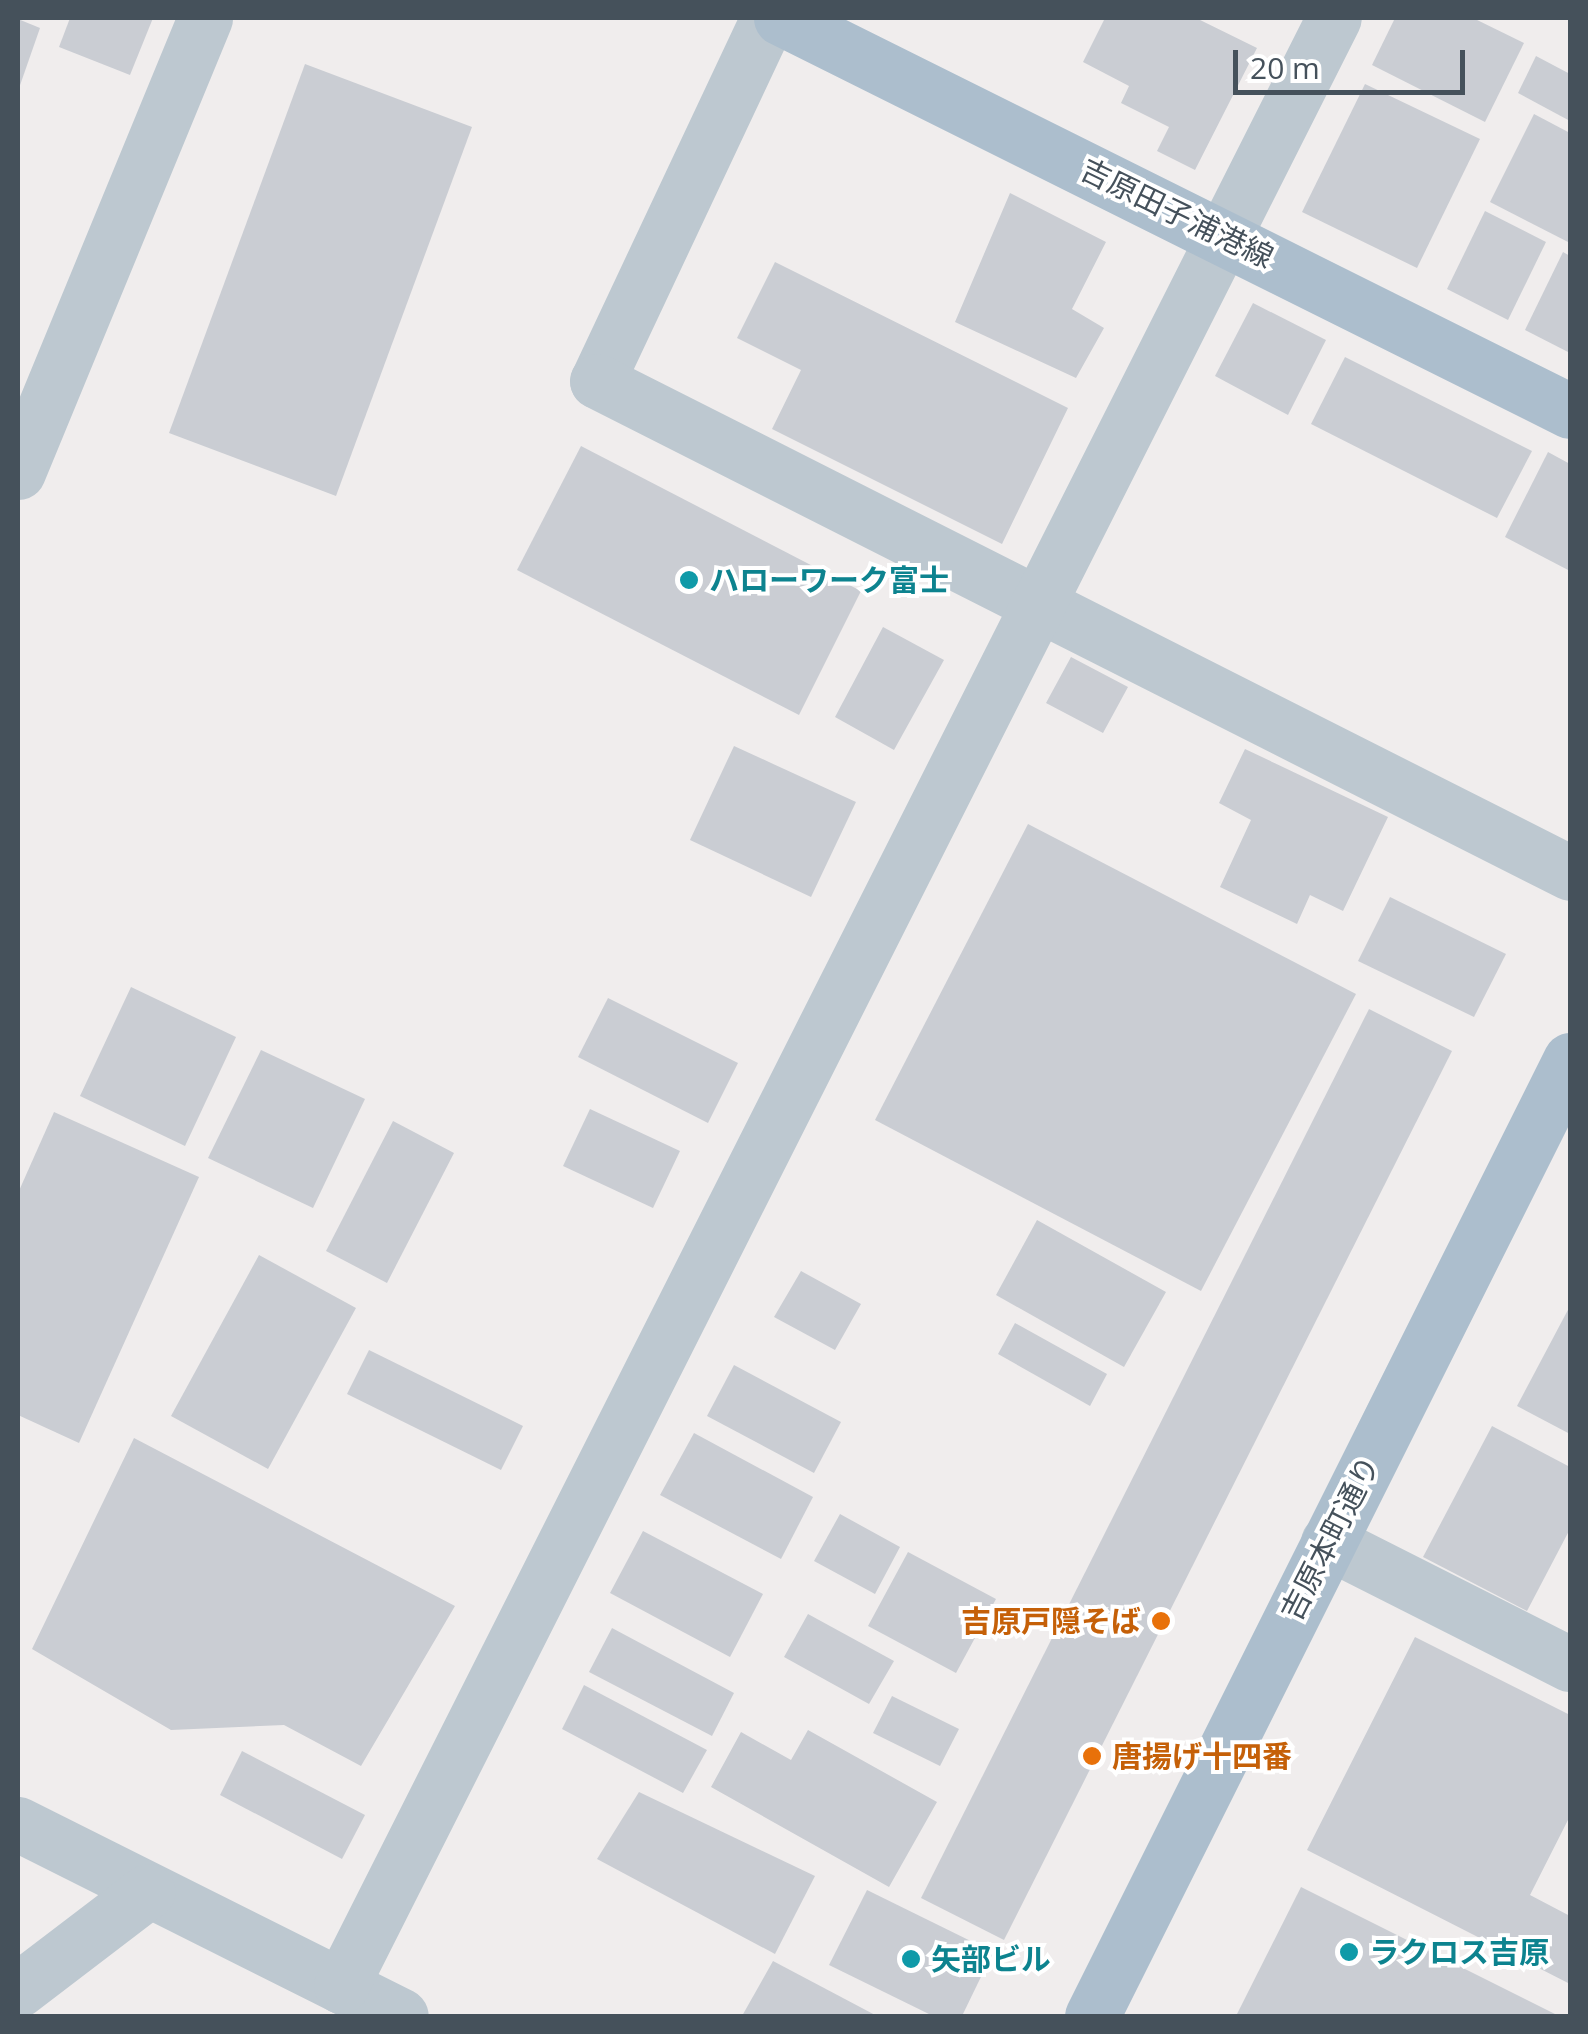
<!DOCTYPE html>
<meta charset="utf-8">
<style>
body{margin:0}
#map{position:relative;width:1588px;height:2034px;overflow:hidden;background:#f0eded;font-family:"Open Sans","Noto Sans JP",sans-serif}
div>[style]{position:absolute}
.building>*{inset:0;background:#cacdd3}
.minor>*{height:55px;margin:-27.5px;padding:0 27.5px;transform-origin:27.5px;border-radius:27.5px;background:#bdc8d0}
.major>*{height:55px;margin:-27.5px;padding:0 27.5px;transform-origin:27.5px;border-radius:27.5px;background:#acbecd}
.dots>*{width:28px;height:28px;translate:-50% -50%;box-sizing:border-box;border:5px solid #fff;border-radius:50%}
span{translate:-50% -50%;white-space:nowrap;text-align:center;line-height:1.15;-webkit-text-stroke:8px #fff;paint-order:stroke}
.street-label{font-size:30px;color:#45515b}
.culture-label{font-size:30px;color:#0d838f;font-weight:700}
.left{translate:0 -50%;text-align:left}
.food-label{font-size:30px;color:#c56008;font-weight:700}
.right{translate:-100% -50%;text-align:right}
.frame{position:absolute;inset:0;border:20px solid #45515b;pointer-events:none}
.scale{position:absolute;left:1233px;top:50px;width:232px;height:45px;box-sizing:border-box;border:5px solid #45515b;border-top:0;padding-left:12px;font-size:30px;line-height:35px;white-space:nowrap;color:#45515b;-webkit-text-stroke:8px #fff;paint-order:stroke}
</style>
<div id="map">
<div class="building">
<i style="clip-path:polygon(70px 18px,153px 18px,130px 75px,59px 47px)"></i>
<i style="clip-path:polygon(1105px 18px,1196px 18px,1257px 48px,1195px 170px,1157px 151px,1169px 127px,1121px 103px,1129px 86px,1083px 62px)"></i>
<i style="clip-path:polygon(1395px 18px,1473px 18px,1524px 43px,1485px 122px,1372px 65px)"></i>
<i style="clip-path:polygon(18px 19px,40px 28px,18px 91px)"></i>
<i style="clip-path:polygon(1536px 56px,1570px 74px,1570px 121px,1518px 93px)"></i>
<i style="clip-path:polygon(305px 64px,472px 127px,336px 496px,169px 433px)"></i>
<i style="clip-path:polygon(1365px 84px,1480px 139px,1417px 268px,1302px 212px)"></i>
<i style="clip-path:polygon(1534px 114px,1570px 133px,1570px 243px,1490px 202px)"></i>
<i style="clip-path:polygon(1010px 193px,1106px 242px,1072px 309px,1104px 328px,1076px 378px,955px 322px)"></i>
<i style="clip-path:polygon(1485px 211px,1546px 242px,1508px 320px,1447px 289px)"></i>
<i style="clip-path:polygon(1563px 252px,1570px 256px,1570px 353px,1525px 330px)"></i>
<i style="clip-path:polygon(775px 262px,1068px 408px,1002px 544px,772px 429px,801px 370px,737px 338px)"></i>
<i style="clip-path:polygon(1253px 303px,1326px 340px,1288px 415px,1215px 376px)"></i>
<i style="clip-path:polygon(1345px 357px,1532px 451px,1497px 518px,1311px 424px)"></i>
<i style="clip-path:polygon(581px 446px,861px 591px,799px 715px,517px 570px)"></i>
<i style="clip-path:polygon(1548px 452px,1570px 464px,1570px 571px,1505px 537px)"></i>
<i style="clip-path:polygon(883px 627px,944px 660px,894px 750px,835px 717px)"></i>
<i style="clip-path:polygon(1071px 657px,1128px 687px,1103px 733px,1046px 703px)"></i>
<i style="clip-path:polygon(734px 746px,856px 802px,811px 897px,690px 840px)"></i>
<i style="clip-path:polygon(1245px 749px,1388px 817px,1343px 911px,1310px 895px,1297px 924px,1220px 887px,1251px 820px,1219px 803px)"></i>
<i style="clip-path:polygon(1028px 824px,1356px 994px,1201px 1291px,875px 1120px)"></i>
<i style="clip-path:polygon(1390px 897px,1506px 954px,1474px 1017px,1358px 961px)"></i>
<i style="clip-path:polygon(131px 987px,236px 1037px,185px 1146px,80px 1096px)"></i>
<i style="clip-path:polygon(608px 998px,738px 1063px,708px 1123px,578px 1057px)"></i>
<i style="clip-path:polygon(1369px 1009px,1452px 1051px,1004px 1940px,921px 1898px)"></i>
<i style="clip-path:polygon(261px 1050px,365px 1099px,313px 1208px,208px 1158px)"></i>
<i style="clip-path:polygon(590px 1109px,680px 1151px,653px 1208px,563px 1166px)"></i>
<i style="clip-path:polygon(54px 1112px,199px 1177px,79px 1443px,18px 1415px,18px 1193px)"></i>
<i style="clip-path:polygon(393px 1121px,454px 1153px,387px 1283px,326px 1251px)"></i>
<i style="clip-path:polygon(1037px 1220px,1166px 1292px,1124px 1367px,996px 1295px)"></i>
<i style="clip-path:polygon(259px 1255px,356px 1308px,268px 1469px,171px 1416px)"></i>
<i style="clip-path:polygon(801px 1271px,861px 1304px,835px 1350px,774px 1317px)"></i>
<i style="clip-path:polygon(1570px 1306px,1570px 1434px,1517px 1406px)"></i>
<i style="clip-path:polygon(1015px 1323px,1107px 1374px,1090px 1406px,998px 1354px)"></i>
<i style="clip-path:polygon(369px 1350px,523px 1426px,501px 1470px,347px 1394px)"></i>
<i style="clip-path:polygon(734px 1365px,841px 1422px,814px 1473px,707px 1416px)"></i>
<i style="clip-path:polygon(1492px 1426px,1570px 1467px,1570px 1529px,1527px 1611px,1423px 1557px)"></i>
<i style="clip-path:polygon(694px 1433px,813px 1497px,781px 1559px,660px 1495px)"></i>
<i style="clip-path:polygon(134px 1438px,455px 1606px,361px 1766px,284px 1725px,171px 1730px,32px 1649px)"></i>
<i style="clip-path:polygon(840px 1514px,900px 1547px,875px 1594px,814px 1561px)"></i>
<i style="clip-path:polygon(643px 1531px,763px 1594px,730px 1657px,610px 1593px)"></i>
<i style="clip-path:polygon(908px 1552px,996px 1599px,956px 1673px,868px 1626px)"></i>
<i style="clip-path:polygon(808px 1614px,894px 1661px,869px 1704px,784px 1657px)"></i>
<i style="clip-path:polygon(612px 1628px,734px 1693px,712px 1736px,589px 1672px)"></i>
<i style="clip-path:polygon(1415px 1637px,1570px 1715px,1570px 1816px,1530px 1895px,1570px 1916px,1570px 1984px,1307px 1850px)"></i>
<i style="clip-path:polygon(584px 1685px,707px 1750px,683px 1793px,562px 1729px)"></i>
<i style="clip-path:polygon(892px 1696px,959px 1729px,940px 1766px,873px 1733px)"></i>
<i style="clip-path:polygon(808px 1730px,937px 1802px,889px 1887px,711px 1787px,741px 1732px,791px 1760px)"></i>
<i style="clip-path:polygon(242px 1751px,365px 1815px,342px 1859px,220px 1795px)"></i>
<i style="clip-path:polygon(639px 1792px,815px 1876px,775px 1954px,597px 1859px)"></i>
<i style="clip-path:polygon(1301px 1887px,1559px 2016px,1236px 2016px)"></i>
<i style="clip-path:polygon(867px 1890px,993px 1952px,962px 2016px,933px 2016px,829px 1965px)"></i>
<i style="clip-path:polygon(773px 1961px,877px 2016px,742px 2016px)"></i>
</div>
<div class="minor">
<i style="left:768px;top:18px;width:401px;rotate:115.2deg"></i>
<i style="left:597px;top:381px;width:1090px;rotate:26.82deg"></i>
<i style="left:18px;top:472px;width:491px;rotate:-67.6deg"></i>
<i style="left:1328px;top:1542px;width:271px;rotate:26.8deg"></i>
<i style="left:18px;top:1824px;width:428px;rotate:26.6deg"></i>
<i style="left:341px;top:1986px;width:2204px;rotate:-63.23deg"></i>
<i style="left:18px;top:1990px;width:163px;rotate:-37.3deg"></i>
</div>
<div class="major">
<i style="left:781px;top:18px;width:881px;rotate:26.48deg"></i>
<i style="left:1092px;top:2016px;width:1069px;rotate:-63.43deg"></i>
</div>
<div class="dots">
<i style="left:689px;top:580px;background:#0f9aa8"></i>
<i style="left:1161px;top:1621px;background:#e8710a"></i>
<i style="left:1092px;top:1756px;background:#e8710a"></i>
<i style="left:1349px;top:1952px;background:#0f9aa8"></i>
<i style="left:911px;top:1959px;background:#0f9aa8"></i>
</div>
<div class="street-label">
<span style="left:1177px;top:213px;rotate:26deg">吉原田子浦港線</span>
<span style="left:1330px;top:1538px;rotate:-63deg">吉原本町通り</span>
</div>
<div class="culture-label">
<span class="left" style="left:709px;top:580px">ハローワーク富士</span>
<span class="left" style="left:1369px;top:1952px">ラクロス吉原</span>
<span class="left" style="left:931px;top:1959px">矢部ビル</span>
</div>
<div class="food-label">
<span class="right" style="left:1141px;top:1621px">吉原戸隠そば</span>
<span class="left" style="left:1112px;top:1756px">唐揚げ十四番</span>
</div>
<div class="frame"></div>
<div class="scale">20 m</div>
</div>
